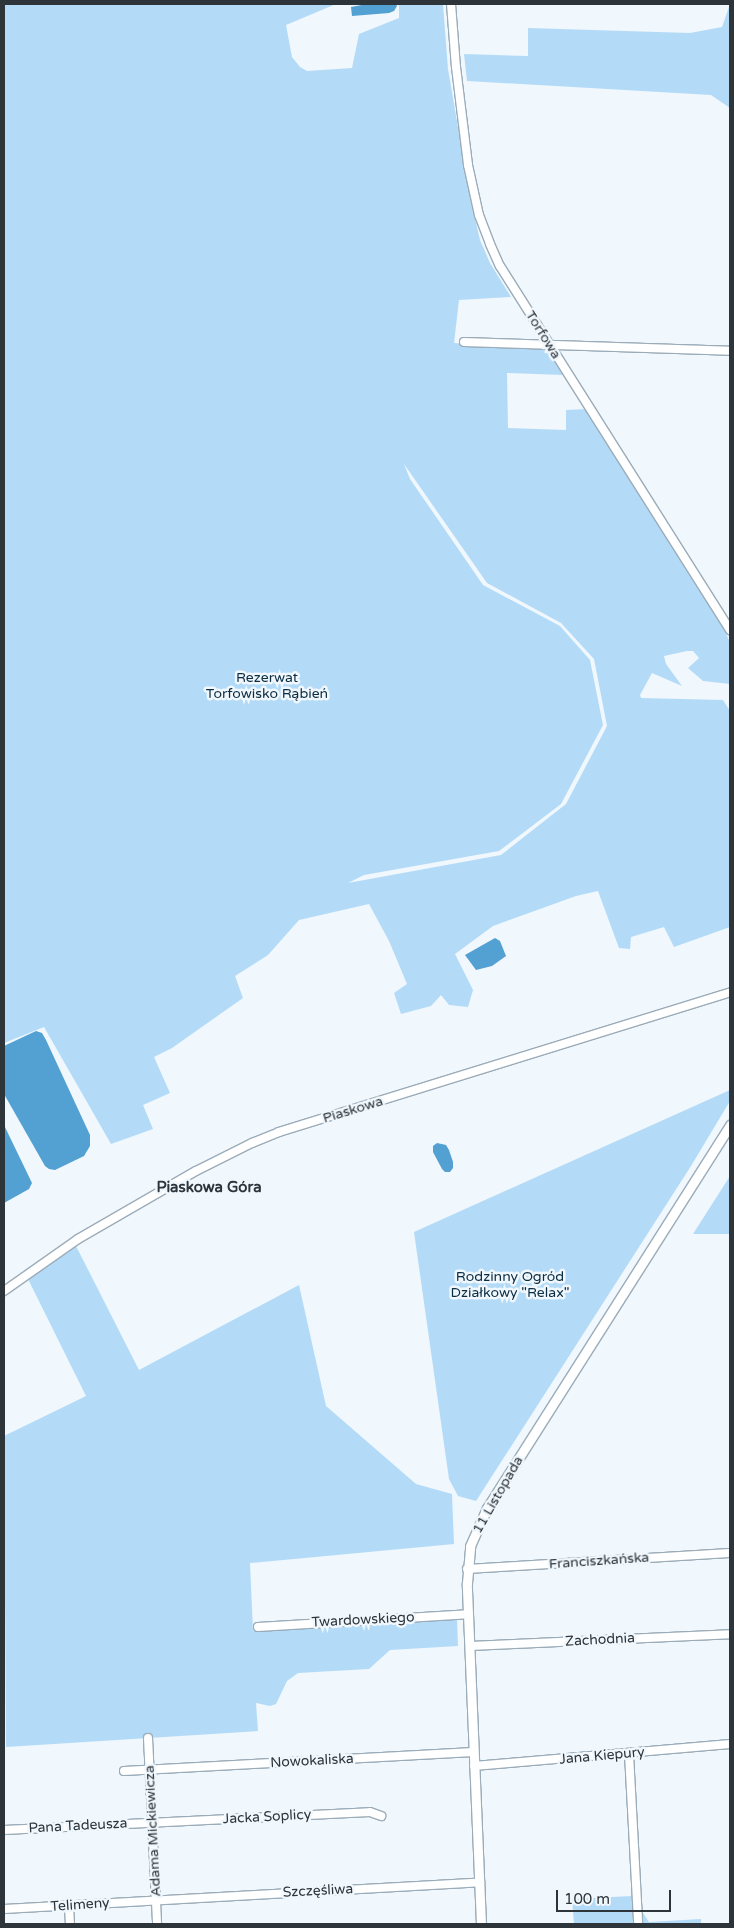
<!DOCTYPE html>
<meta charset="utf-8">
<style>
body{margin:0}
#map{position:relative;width:734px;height:1928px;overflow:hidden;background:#f0f7fd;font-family:"Varela Round",sans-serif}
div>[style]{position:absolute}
.green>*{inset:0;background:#b3dbf8}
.water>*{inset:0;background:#53a0d2}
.roads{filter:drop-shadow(1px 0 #9bacb9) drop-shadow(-1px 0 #9bacb9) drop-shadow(0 1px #9bacb9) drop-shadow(0 -1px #9bacb9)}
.minor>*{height:8px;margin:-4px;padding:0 4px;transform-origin:4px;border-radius:4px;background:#fff}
.tertiary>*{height:9px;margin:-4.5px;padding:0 4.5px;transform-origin:4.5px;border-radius:4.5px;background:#fff}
span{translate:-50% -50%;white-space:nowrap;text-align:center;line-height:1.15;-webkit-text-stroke:5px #f0f7fd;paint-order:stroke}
.street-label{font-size:14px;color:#2d343a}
.park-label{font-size:14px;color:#0b2d42}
.neighbourhood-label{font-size:15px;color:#2d343a;font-weight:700}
.frame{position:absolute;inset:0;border:5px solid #2d343a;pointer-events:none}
.scale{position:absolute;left:556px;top:1890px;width:115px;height:22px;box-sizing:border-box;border:2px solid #2d343a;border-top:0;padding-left:6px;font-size:15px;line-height:18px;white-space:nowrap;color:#2d343a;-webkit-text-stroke:4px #f0f7fd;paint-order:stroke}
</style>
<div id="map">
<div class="green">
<i style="clip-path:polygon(evenodd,4px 4px,336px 4px,286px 25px,292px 57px,300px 67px,307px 71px,352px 68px,359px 34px,399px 18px,399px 4px,443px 4px,448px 69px,470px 197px,480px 240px,490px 263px,511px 297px,459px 300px,454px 343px,544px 348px,564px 375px,507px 373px,508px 428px,566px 430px,566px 410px,587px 409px,726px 633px,730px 643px,730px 684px,703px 681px,688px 668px,699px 658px,693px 651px,687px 651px,664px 656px,666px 664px,682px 686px,652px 673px,640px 695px,641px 698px,723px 700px,730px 711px,730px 927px,674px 947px,664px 927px,631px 937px,630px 949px,619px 948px,598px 891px,576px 896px,493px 926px,455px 954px,473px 990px,468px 1007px,449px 1005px,441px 995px,431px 1006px,401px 1014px,394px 993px,407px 984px,389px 941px,369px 904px,299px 920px,268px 955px,235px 976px,243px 998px,172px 1048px,154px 1057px,170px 1093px,143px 1105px,153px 1129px,111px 1144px,44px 1027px,4px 1043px,4px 4px,404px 464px,487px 583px,561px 623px,594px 659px,607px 726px,566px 804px,501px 855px,348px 883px,364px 875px,499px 851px,561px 804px,603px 725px,590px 660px,560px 626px,483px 585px,410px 479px,404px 464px)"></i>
<i style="clip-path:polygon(730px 4px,730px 108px,711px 95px,467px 81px,464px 54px,528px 56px,528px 28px,690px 33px,722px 27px)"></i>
<i style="clip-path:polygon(730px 1090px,730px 1101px,691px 1166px,476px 1501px,458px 1496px,449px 1479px,414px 1232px)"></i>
<i style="clip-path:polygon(730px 1176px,730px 1234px,693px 1234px)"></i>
<i style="clip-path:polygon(76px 1246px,139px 1370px,299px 1285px,326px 1406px,416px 1484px,452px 1494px,454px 1544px,250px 1563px,253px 1631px,457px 1618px,458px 1646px,390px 1650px,369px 1669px,298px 1673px,287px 1681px,276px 1704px,270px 1706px,256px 1703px,258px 1731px,6px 1747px,4px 1436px,86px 1396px,27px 1277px)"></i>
<i style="clip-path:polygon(632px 1896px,649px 1922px,701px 1919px,701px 1924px,574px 1924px,572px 1899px)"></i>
</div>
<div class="water">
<i style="clip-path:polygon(367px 4px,396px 4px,397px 6px,394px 11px,389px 13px,352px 16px,351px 7px)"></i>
<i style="clip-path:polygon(495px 938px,500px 941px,506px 956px,492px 966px,476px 970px,465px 955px)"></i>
<i style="clip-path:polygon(36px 1031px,42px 1033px,46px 1040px,90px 1135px,90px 1146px,84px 1156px,55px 1170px,49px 1169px,45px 1166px,4px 1094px,4px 1046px)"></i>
<i style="clip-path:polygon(4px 1125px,32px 1183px,29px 1189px,4px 1203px)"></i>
<i style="clip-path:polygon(437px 1143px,446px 1145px,449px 1150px,453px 1162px,453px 1168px,450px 1172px,445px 1172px,442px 1169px,433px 1152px,433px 1146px)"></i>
</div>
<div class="roads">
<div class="minor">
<i style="left:451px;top:4px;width:63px;rotate:85.5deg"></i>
<i style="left:456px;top:67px;width:99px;rotate:83deg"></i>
<i style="left:468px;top:165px;width:51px;rotate:77.6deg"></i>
<i style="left:479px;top:215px;width:31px;rotate:69deg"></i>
<i style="left:490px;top:244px;width:24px;rotate:66deg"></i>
<i style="left:500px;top:266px;width:431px;rotate:57.7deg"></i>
<i style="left:464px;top:342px;width:266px;rotate:1.9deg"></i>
<i style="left:4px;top:1291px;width:90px;rotate:-35.1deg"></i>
<i style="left:78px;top:1239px;width:136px;rotate:-30deg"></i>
<i style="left:196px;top:1171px;width:63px;rotate:-26.6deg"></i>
<i style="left:252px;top:1143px;width:29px;rotate:-22deg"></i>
<i style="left:279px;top:1132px;width:472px;rotate:-17.2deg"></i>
<i style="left:467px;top:1569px;width:263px;rotate:-3.5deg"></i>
<i style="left:258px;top:1627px;width:210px;rotate:-3.5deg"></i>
<i style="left:470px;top:1646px;width:260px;rotate:-2.6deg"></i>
<i style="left:148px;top:1738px;width:186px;rotate:87.2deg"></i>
<i style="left:629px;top:1754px;width:168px;rotate:86.9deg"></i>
<i style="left:474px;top:1766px;width:257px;rotate:-4.9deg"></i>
<i style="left:124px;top:1771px;width:350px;rotate:-3.1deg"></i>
<i style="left:4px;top:1830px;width:366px;rotate:-2.8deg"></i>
<i style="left:370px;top:1812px;width:12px;rotate:20deg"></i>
<i style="left:69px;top:1906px;width:18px;rotate:87deg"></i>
<i style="left:4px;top:1909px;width:477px;rotate:-3.2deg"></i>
</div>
<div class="tertiary">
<i style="left:481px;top:1924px;width:341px;rotate:-92.4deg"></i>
<i style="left:467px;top:1583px;width:37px;rotate:-85deg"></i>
<i style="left:470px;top:1546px;width:42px;rotate:-65.9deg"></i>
<i style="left:487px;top:1508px;width:454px;rotate:-57.6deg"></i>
</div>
</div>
<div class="street-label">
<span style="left:543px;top:335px;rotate:58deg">Torfowa</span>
<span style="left:353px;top:1110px;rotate:-17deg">Piaskowa</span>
<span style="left:498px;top:1495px;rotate:-60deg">11 Listopada</span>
<span style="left:599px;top:1561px;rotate:-4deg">Franciszkańska</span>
<span style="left:363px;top:1620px;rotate:-3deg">Twardowskiego</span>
<span style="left:600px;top:1640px;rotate:-3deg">Zachodnia</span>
<span style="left:602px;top:1756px;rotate:-5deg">Jana Kiepury</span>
<span style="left:312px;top:1761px;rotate:-3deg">Nowokaliska</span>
<span style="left:267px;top:1817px;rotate:-3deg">Jacka Soplicy</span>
<span style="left:78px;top:1826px;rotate:-3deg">Pana Tadeusza</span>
<span style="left:153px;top:1831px;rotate:-93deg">Adama Mickiewicza</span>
<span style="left:318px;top:1891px;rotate:-3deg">Szczęśliwa</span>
<span style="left:80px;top:1905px;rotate:-4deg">Telimeny</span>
</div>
<div class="park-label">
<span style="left:267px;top:686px">Rezerwat<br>Torfowisko Rąbień</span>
<span style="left:510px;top:1285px">Rodzinny Ogród<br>Działkowy "Relax"</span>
</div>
<div class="neighbourhood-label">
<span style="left:209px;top:1188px">Piaskowa Góra</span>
</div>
<div class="frame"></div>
<div class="scale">100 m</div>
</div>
